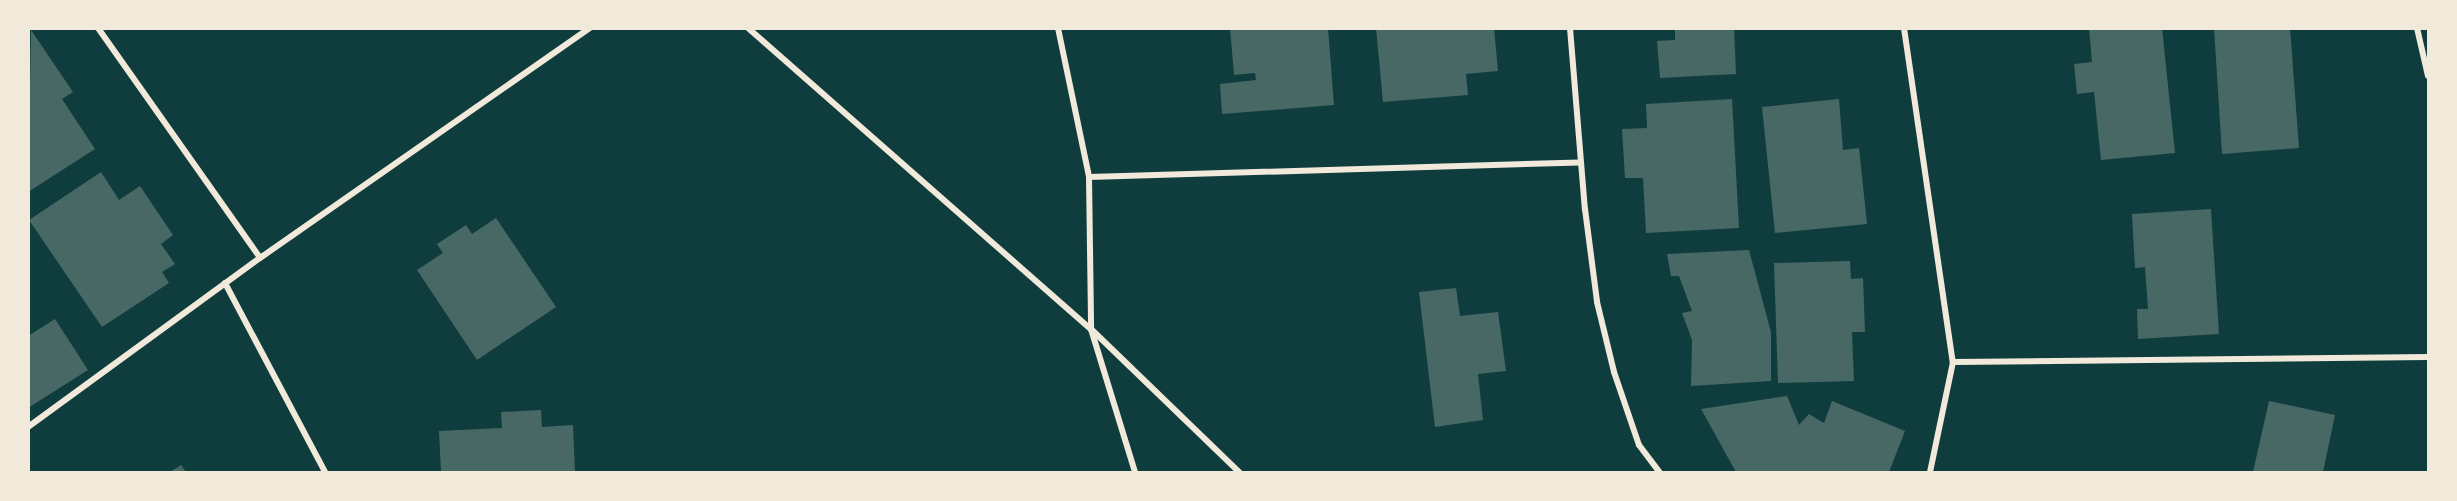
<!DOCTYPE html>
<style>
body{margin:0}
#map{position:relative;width:2457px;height:501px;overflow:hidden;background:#0f3d3e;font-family:"Alegreya Sans",sans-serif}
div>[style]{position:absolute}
.building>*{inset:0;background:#486865}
.minor>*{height:6px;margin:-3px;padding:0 3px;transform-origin:3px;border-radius:3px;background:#f1e9da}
span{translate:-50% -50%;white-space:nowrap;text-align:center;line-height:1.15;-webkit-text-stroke:6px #f1e9da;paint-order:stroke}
.frame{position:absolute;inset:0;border:30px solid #f1e9da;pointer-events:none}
</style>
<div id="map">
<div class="building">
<i style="clip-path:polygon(1230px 28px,1328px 28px,1334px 105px,1222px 114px,1220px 84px,1256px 80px,1255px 73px,1234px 75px)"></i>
<i style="clip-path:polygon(1376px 28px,1494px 28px,1498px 71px,1466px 74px,1468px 95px,1383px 102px)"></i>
<i style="clip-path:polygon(1675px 28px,1734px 28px,1736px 74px,1660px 78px,1657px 41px,1675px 40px)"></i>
<i style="clip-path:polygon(2089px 28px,2162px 28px,2175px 153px,2101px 160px,2094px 92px,2077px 94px,2074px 64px,2092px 62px)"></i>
<i style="clip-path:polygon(2214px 28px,2290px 28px,2299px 148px,2222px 154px)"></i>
<i style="clip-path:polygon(31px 30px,73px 92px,62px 99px,95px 149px,28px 192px)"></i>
<i style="clip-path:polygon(1732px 99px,1739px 228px,1646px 233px,1643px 178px,1625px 178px,1622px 129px,1647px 128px,1646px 104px)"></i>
<i style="clip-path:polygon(1839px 99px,1843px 150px,1859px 148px,1867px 224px,1775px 233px,1762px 107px)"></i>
<i style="clip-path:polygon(101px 172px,119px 200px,140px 186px,173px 235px,161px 244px,175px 264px,162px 272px,169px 283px,102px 327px,29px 220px)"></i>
<i style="clip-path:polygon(2211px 209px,2219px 334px,2138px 339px,2137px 309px,2148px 309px,2145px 267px,2135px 268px,2132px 214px)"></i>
<i style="clip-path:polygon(496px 218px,556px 307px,477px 360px,417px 270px,443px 253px,437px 244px,466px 225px,472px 234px)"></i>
<i style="clip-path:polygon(1749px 250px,1771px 332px,1771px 381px,1691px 386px,1692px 340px,1682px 313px,1692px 311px,1679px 276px,1671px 276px,1667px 254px)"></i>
<i style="clip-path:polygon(1850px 261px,1851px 279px,1863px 278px,1865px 332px,1852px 332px,1854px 381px,1778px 383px,1774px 263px)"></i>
<i style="clip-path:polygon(1456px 288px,1460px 316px,1498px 312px,1506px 371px,1478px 374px,1483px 420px,1435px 427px,1419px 292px)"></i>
<i style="clip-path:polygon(55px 319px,88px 370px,28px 408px,28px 336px)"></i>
<i style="clip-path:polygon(1787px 396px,1799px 425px,1809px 414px,1824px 423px,1832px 401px,1905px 431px,1889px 472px,1736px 472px,1701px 409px)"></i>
<i style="clip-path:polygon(2269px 401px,2335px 415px,2323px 472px,2253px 472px)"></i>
<i style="clip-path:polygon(541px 410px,542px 427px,573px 425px,575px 472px,441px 472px,439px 431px,502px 428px,501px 412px)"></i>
<i style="clip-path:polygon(181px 465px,186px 472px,170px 472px)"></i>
</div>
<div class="minor">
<i style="left:98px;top:28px;width:281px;rotate:54.8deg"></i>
<i style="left:748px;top:28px;width:456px;rotate:41.3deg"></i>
<i style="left:1091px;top:329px;width:206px;rotate:44deg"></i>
<i style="left:1058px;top:28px;width:152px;rotate:78.2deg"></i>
<i style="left:1089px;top:177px;width:152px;rotate:89.2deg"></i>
<i style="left:1091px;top:329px;width:150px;rotate:72.9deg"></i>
<i style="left:1570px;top:28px;width:182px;rotate:85.3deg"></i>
<i style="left:1585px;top:209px;width:94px;rotate:82.6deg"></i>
<i style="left:1597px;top:302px;width:72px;rotate:76.3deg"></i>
<i style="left:1614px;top:372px;width:77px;rotate:71.1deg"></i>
<i style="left:1639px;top:445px;width:34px;rotate:53deg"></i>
<i style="left:1904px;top:28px;width:338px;rotate:81.7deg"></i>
<i style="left:1953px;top:362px;width:112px;rotate:101.8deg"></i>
<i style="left:2417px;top:28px;width:49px;rotate:77.1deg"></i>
<i style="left:1089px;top:177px;width:491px;rotate:-1.7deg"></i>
<i style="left:225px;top:283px;width:214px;rotate:62.1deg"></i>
<i style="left:1953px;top:362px;width:475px;rotate:-0.6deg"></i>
<i style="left:28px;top:427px;width:287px;rotate:-36.1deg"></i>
<i style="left:260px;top:258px;width:402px;rotate:-34.9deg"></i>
</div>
<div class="frame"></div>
</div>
